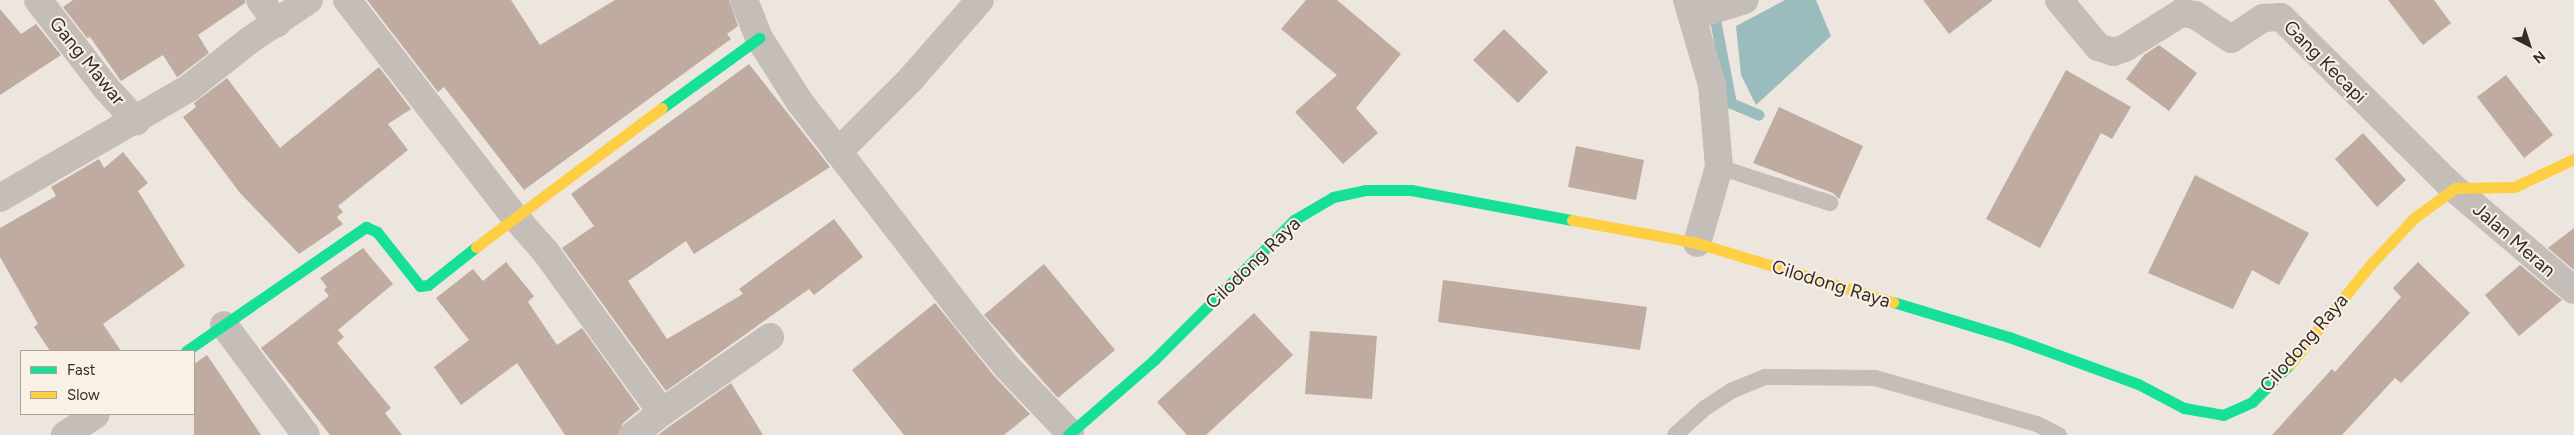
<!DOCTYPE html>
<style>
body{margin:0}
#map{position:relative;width:2574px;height:435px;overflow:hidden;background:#ece6df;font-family:Figtree,sans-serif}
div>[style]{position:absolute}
.water>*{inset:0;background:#9bbcbd}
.stream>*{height:11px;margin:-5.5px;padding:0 5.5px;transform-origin:5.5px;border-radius:5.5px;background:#9bbcbd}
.building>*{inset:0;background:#c0aba0}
.lane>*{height:16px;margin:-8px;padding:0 8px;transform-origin:8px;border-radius:8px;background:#c5beb8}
.street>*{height:28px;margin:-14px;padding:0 14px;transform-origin:14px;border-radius:14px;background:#c5beb8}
.fast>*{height:11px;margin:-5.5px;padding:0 5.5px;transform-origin:5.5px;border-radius:5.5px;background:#16e098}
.slow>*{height:11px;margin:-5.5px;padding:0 5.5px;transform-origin:5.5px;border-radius:5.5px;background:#ffcf43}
span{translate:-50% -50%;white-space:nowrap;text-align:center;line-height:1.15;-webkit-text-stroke:4px #f9f1e6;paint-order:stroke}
.street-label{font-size:19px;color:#352c27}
.legend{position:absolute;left:20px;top:350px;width:175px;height:65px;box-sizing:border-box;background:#f9f1e6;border:1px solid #aba29a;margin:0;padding:6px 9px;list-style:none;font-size:15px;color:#352c27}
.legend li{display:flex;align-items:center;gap:10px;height:25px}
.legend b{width:25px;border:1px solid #aba29a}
.north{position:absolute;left:2504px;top:20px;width:50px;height:50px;-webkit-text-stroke:4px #f9f1e6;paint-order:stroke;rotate:140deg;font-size:14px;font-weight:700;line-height:20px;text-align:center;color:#352c27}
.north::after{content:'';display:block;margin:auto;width:18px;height:22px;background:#352c27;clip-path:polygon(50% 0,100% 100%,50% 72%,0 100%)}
</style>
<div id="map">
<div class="water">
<i style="clip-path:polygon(1785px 0,1816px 0,1831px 36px,1756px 105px,1741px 75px,1736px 26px)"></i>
</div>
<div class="stream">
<i style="left:1713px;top:9px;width:96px;rotate:79.2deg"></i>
<i style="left:1731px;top:103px;width:30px;rotate:23deg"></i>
</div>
<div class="building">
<i style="clip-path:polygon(73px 0,245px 0,245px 3px,198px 35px,209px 53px,180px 75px,177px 77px,163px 55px,121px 81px,90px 37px,87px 38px,63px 7px)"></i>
<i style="clip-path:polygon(367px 0,511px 0,540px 45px,615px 0,729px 0,738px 26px,727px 34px,731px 39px,524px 190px,444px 87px,438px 92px)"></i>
<i style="clip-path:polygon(1306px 0,1337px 0,1401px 54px,1356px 108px,1378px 133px,1343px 164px,1295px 112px,1337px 75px,1281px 29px)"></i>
<i style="clip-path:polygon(1923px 0,1993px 0,1949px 34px)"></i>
<i style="clip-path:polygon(2388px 0,2434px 0,2451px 23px,2423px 45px)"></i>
<i style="clip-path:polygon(0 9px,21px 34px,36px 24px,61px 55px,0 95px)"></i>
<i style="clip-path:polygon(1504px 29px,1548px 72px,1518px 103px,1473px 60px)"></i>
<i style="clip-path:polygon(2159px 45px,2197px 73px,2169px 111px,2126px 79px,2144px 55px)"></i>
<i style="clip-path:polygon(749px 64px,830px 167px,694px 254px,686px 241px,628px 281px,667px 339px,743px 294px,739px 289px,834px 219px,863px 257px,814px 295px,809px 289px,666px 391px,562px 248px,594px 226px,571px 194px)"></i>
<i style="clip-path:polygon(379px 67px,411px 109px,388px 124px,408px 150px,338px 206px,343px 212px,337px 217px,343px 224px,299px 254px,240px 193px,183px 117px,196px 107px,194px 103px,227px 78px,280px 148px)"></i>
<i style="clip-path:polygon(2066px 70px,2131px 107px,2112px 139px,2101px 133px,2040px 248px,1986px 219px)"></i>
<i style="clip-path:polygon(2506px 75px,2553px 135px,2524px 158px,2477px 97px)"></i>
<i style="clip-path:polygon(1779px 107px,1863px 146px,1839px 199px,1833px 193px,1753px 163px)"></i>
<i style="clip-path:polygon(2363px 133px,2406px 180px,2377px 207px,2335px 159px)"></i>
<i style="clip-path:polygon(1576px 146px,1644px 160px,1636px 200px,1568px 187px)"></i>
<i style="clip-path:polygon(123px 152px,148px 183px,138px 191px,185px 266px,103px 324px,121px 351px,50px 351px,34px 327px,38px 324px,0 257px,0 228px,56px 196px,51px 187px,99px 159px,104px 168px)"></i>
<i style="clip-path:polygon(2195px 175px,2309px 233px,2279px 285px,2252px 270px,2233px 309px,2148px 273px)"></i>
<i style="clip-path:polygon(2574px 228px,2574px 270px,2548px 248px)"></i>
<i style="clip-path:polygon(363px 248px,393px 284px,338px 330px,344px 337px,337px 343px,391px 408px,385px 413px,402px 435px,330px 435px,261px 348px,329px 296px,324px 290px,327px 287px,320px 278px)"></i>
<i style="clip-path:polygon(506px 262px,534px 296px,528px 302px,557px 345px,582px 328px,640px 409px,623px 423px,618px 435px,565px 435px,517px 363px,461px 405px,434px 367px,469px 340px,436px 298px,473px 269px,483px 281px)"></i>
<i style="clip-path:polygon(2418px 262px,2470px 313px,2401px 383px,2395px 378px,2342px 435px,2272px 435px,2332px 369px,2335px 372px,2401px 297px,2393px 288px)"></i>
<i style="clip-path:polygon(1044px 264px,1115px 350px,1058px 398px,984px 315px)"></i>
<i style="clip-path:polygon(2520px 265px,2562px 300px,2519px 336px,2485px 295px)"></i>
<i style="clip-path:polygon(1443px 280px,1647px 307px,1640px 350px,1438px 322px)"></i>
<i style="clip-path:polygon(935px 303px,995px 377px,1030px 414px,1004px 435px,904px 435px,852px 370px)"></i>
<i style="clip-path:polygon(1254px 313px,1293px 355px,1206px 435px,1187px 435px,1157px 402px)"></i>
<i style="clip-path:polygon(1310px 331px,1377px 336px,1372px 399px,1305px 394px)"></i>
<i style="clip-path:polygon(207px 355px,261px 435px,194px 435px,194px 364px)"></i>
<i style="clip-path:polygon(731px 383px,763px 435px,658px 435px,670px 426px)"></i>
</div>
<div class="lane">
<i style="left:1719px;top:167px;width:117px;rotate:18deg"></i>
<i style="left:1675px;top:435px;width:40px;rotate:-42deg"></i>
<i style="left:1705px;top:408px;width:33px;rotate:-33deg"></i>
<i style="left:1733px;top:390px;width:35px;rotate:-22deg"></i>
<i style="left:1765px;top:377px;width:110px;rotate:0.5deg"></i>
<i style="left:1875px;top:378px;width:168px;rotate:15.9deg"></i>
<i style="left:2037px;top:424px;width:25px;rotate:27deg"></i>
</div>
<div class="street">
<i style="left:38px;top:0;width:111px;rotate:52.3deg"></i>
<i style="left:106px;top:88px;width:45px;rotate:47.7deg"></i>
<i style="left:260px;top:0;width:29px;rotate:54deg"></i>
<i style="left:347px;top:0;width:273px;rotate:52.3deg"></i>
<i style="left:514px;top:216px;width:47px;rotate:48.5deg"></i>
<i style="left:545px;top:251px;width:184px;rotate:54.1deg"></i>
<i style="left:653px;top:400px;width:15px;rotate:58deg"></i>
<i style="left:661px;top:413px;width:36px;rotate:142deg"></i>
<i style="left:744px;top:0;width:41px;rotate:68.5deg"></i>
<i style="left:759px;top:38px;width:75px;rotate:57.6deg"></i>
<i style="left:799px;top:101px;width:272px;rotate:52.3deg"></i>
<i style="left:965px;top:316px;width:66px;rotate:50.5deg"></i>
<i style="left:1007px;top:367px;width:91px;rotate:46.3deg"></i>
<i style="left:1687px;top:0;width:89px;rotate:73.6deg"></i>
<i style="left:1712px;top:85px;width:82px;rotate:85.1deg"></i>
<i style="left:1719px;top:167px;width:79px;rotate:106.1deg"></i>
<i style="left:2059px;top:0;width:61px;rotate:50.3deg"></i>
<i style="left:2098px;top:47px;width:16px;rotate:18deg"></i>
<i style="left:2113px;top:52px;width:13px;rotate:-18deg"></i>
<i style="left:2125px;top:48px;width:66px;rotate:-32deg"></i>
<i style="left:2181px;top:13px;width:14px;rotate:8deg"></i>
<i style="left:2195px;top:15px;width:43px;rotate:33.7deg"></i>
<i style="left:2231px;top:39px;width:38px;rotate:-33deg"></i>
<i style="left:2263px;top:18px;width:18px;rotate:-3deg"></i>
<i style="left:2281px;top:17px;width:238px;rotate:44.8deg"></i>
<i style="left:2450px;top:185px;width:162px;rotate:40.3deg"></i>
<i style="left:1694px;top:16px;width:53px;rotate:-17.4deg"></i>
<i style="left:838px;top:152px;width:102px;rotate:-45deg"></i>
<i style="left:910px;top:80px;width:106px;rotate:-48.8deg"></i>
<i style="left:0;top:198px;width:219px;rotate:-30.2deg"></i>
<i style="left:189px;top:88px;width:78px;rotate:-38.2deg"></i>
<i style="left:250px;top:40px;width:71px;rotate:-34.1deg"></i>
<i style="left:224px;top:325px;width:137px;rotate:53.3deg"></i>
<i style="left:661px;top:413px;width:133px;rotate:-34.9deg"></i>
<i style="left:65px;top:435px;width:37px;rotate:-34deg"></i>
</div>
<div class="fast">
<i style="left:662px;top:108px;width:120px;rotate:-35.8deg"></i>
<i style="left:1893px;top:302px;width:121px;rotate:16.8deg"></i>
<i style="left:2009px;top:337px;width:137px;rotate:20deg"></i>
<i style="left:2138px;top:384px;width:52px;rotate:27.6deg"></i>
<i style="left:2184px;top:408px;width:40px;rotate:10deg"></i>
<i style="left:2223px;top:415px;width:32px;rotate:-24deg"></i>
<i style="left:2252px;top:402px;width:54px;rotate:-45deg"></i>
<i style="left:186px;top:351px;width:219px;rotate:-34.6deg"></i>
<i style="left:366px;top:227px;width:12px;rotate:24deg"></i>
<i style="left:377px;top:232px;width:69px;rotate:51.5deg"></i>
<i style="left:420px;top:286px;width:8px;rotate:-7deg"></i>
<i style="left:428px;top:285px;width:61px;rotate:-38.4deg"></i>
<i style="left:1068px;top:435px;width:114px;rotate:-41.1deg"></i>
<i style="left:1154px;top:360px;width:198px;rotate:-45deg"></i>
<i style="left:1294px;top:220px;width:45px;rotate:-30.5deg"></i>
<i style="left:1333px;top:197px;width:34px;rotate:-12deg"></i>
<i style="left:1366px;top:190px;width:45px"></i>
<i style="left:1411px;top:190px;width:164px;rotate:10.6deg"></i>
</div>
<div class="slow">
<i style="left:1572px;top:220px;width:127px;rotate:10.4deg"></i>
<i style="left:1697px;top:243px;width:205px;rotate:16.8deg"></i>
<i style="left:476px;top:247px;width:232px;rotate:-36.8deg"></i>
<i style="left:2290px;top:364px;width:129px;rotate:-51deg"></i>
<i style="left:2371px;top:264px;width:63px;rotate:-46.9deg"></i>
<i style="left:2414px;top:218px;width:51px;rotate:-36.2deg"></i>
<i style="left:2455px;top:188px;width:59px;rotate:-1deg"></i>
<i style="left:2514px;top:187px;width:66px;rotate:-25deg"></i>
</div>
<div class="street-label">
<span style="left:87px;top:61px;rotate:51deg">Gang Mawar</span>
<span style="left:2325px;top:62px;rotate:45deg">Gang Kecapi</span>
<span style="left:2514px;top:240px;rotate:41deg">Jalan Meran</span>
<span style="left:1253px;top:263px;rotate:-44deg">Cilodong Raya</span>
<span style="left:1831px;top:284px;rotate:17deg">Cilodong Raya</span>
<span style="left:2304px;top:343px;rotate:-49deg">Cilodong Raya</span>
</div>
<ul class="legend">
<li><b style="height:6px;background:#16e098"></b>Fast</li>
<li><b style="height:6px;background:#ffcf43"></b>Slow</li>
</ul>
<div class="north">N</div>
</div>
